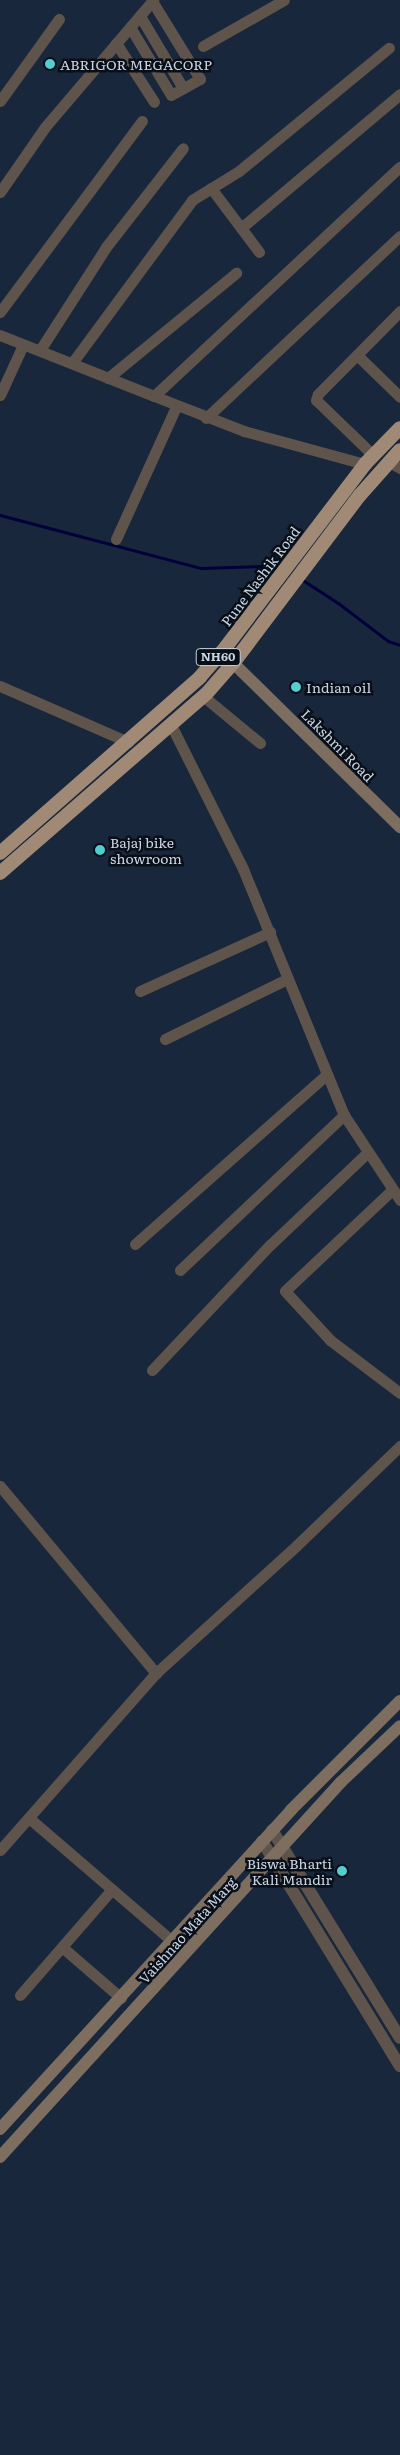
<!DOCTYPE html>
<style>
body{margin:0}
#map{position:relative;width:400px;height:2455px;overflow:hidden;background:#18273b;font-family:Literata,serif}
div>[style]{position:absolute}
.stream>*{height:3px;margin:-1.5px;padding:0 1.5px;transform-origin:1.5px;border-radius:1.5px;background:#00003b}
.minor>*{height:11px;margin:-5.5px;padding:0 5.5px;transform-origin:5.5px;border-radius:5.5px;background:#5e544b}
.tertiary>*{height:12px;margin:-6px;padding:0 6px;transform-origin:6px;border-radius:6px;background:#5e544b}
.secondary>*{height:12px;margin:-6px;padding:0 6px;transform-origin:6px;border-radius:6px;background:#7d6e60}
.trunk>*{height:14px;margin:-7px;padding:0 7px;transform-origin:7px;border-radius:7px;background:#a08a76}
.dots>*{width:14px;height:14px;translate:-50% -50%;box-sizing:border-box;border:2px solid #090f18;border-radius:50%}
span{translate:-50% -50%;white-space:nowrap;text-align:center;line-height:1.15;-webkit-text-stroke:5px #090f18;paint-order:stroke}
.shield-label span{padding:1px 4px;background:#090f18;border:1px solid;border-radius:4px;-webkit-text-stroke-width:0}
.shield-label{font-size:12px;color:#cad4e1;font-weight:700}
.poi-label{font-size:14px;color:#cad4e1}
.left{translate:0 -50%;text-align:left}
.right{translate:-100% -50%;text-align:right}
.street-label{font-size:14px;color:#cad4e1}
</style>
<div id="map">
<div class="stream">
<i style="left:0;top:515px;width:208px;rotate:14.8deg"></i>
<i style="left:201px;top:568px;width:62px;rotate:-1.8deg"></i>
<i style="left:263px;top:566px;width:17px;rotate:10deg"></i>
<i style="left:301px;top:579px;width:44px;rotate:33deg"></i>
<i style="left:338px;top:603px;width:63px;rotate:37.2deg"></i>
<i style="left:388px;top:641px;width:13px;rotate:18deg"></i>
</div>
<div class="minor">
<i style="left:140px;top:16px;width:84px;rotate:59.2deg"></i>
<i style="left:130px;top:27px;width:79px;rotate:58.9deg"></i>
<i style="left:171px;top:95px;width:33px;rotate:-29deg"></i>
<i style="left:200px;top:79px;width:92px;rotate:-121.6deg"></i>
<i style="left:116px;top:43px;width:70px;rotate:57.2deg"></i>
<i style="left:203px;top:46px;width:93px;rotate:-29.6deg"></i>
<i style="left:0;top:101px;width:101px;rotate:-54.3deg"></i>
<i style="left:211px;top:188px;width:50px;rotate:53.1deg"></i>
<i style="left:241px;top:228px;width:208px;rotate:-40.1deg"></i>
<i style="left:0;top:192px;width:79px;rotate:-55.3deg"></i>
<i style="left:45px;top:127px;width:167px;rotate:-49.6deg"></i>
<i style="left:241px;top:228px;width:30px;rotate:53deg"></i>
<i style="left:0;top:312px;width:238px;rotate:-53.4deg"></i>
<i style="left:0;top:335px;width:166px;rotate:21.6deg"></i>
<i style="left:154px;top:396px;width:336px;rotate:-43deg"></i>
<i style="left:40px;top:350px;width:122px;rotate:-57.3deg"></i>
<i style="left:106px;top:247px;width:125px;rotate:-52.1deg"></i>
<i style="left:357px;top:355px;width:60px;rotate:44.3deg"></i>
<i style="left:72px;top:363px;width:202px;rotate:-53.6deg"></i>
<i style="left:192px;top:200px;width:55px;rotate:-31.7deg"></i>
<i style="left:239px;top:171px;width:194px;rotate:-39.4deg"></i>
<i style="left:108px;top:378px;width:166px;rotate:-39.4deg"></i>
<i style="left:0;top:395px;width:55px;rotate:-65.3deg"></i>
<i style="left:154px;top:396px;width:97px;rotate:21.3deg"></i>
<i style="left:244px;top:431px;width:125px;rotate:15.3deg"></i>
<i style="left:206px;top:418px;width:266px;rotate:-43.2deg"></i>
<i style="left:373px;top:455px;width:79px;rotate:-136deg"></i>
<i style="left:316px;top:400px;width:6px;rotate:-72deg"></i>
<i style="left:318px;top:394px;width:117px;rotate:-45.3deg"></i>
<i style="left:389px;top:462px;width:13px;rotate:29deg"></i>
<i style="left:116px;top:539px;width:145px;rotate:-65.6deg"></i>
<i style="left:0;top:686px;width:140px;rotate:23.6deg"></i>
<i style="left:203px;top:696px;width:74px;rotate:39.5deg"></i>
<i style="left:171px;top:725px;width:161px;rotate:63.4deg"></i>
<i style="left:243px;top:869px;width:266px;rotate:67.7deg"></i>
<i style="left:344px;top:1115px;width:102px;rotate:56.6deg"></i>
<i style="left:140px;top:991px;width:143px;rotate:-24.4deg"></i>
<i style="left:165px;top:1039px;width:136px;rotate:-26.2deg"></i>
<i style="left:392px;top:1190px;width:147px;rotate:136.7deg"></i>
<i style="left:285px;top:1291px;width:67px;rotate:47.4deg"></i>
<i style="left:330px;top:1340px;width:88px;rotate:37.1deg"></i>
<i style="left:135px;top:1244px;width:255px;rotate:-41.5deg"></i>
<i style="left:180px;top:1270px;width:226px;rotate:-43.4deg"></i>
<i style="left:152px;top:1370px;width:172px;rotate:-46.7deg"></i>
<i style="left:270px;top:1245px;width:134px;rotate:-43.5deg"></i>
<i style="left:0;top:1486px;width:244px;rotate:50.2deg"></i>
<i style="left:29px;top:1818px;width:190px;rotate:40.7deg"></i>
<i style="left:0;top:1850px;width:236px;rotate:-48.6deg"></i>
<i style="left:156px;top:1673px;width:190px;rotate:-42.2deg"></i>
<i style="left:297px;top:1545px;width:143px;rotate:-43.9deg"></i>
<i style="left:62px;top:1947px;width:78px;rotate:40.8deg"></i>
<i style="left:20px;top:1995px;width:140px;rotate:-49deg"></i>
</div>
<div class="tertiary">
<i style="left:272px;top:1830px;width:244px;rotate:58.4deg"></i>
<i style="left:262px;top:1841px;width:264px;rotate:58.5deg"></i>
</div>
<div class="secondary">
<i style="left:222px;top:652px;width:250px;rotate:44.5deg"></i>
<i style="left:0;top:2129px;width:432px;rotate:-47.6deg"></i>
<i style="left:291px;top:1810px;width:154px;rotate:-45deg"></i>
<i style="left:0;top:2157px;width:507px;rotate:-47.72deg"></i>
<i style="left:341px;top:1782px;width:81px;rotate:-43.5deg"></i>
</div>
<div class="trunk">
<i style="left:0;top:853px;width:266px;rotate:-41.3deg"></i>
<i style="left:200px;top:677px;width:33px;rotate:-49deg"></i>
<i style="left:222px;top:652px;width:236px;rotate:-52.7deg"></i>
<i style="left:365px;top:464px;width:50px;rotate:-45.8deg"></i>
<i style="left:0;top:873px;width:274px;rotate:-41deg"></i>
<i style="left:207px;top:693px;width:41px;rotate:-48.9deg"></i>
<i style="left:234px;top:662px;width:209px;rotate:-53deg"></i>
<i style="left:360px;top:495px;width:60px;rotate:-48.4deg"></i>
</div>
<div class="dots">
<i style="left:50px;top:64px;background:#52cdd0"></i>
<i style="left:296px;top:687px;background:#52cdd0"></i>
<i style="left:100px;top:850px;background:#52cdd0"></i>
<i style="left:342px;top:1871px;background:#52cdd0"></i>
</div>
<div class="shield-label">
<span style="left:218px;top:657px">NH60</span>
</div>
<div class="poi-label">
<span class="left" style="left:60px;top:64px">ABRIGOR MEGACORP</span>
<span class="left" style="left:306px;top:687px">Indian oil</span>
<span class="left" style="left:110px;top:850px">Bajaj bike<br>showroom</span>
<span class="right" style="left:332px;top:1871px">Biswa Bharti<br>Kali Mandir</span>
</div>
<div class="street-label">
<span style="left:260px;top:576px;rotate:-53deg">Pune Nashik Road</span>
<span style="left:338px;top:745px;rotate:45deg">Lakshmi Road</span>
<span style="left:187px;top:1930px;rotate:-48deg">Vaishnao Mata Marg</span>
</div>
</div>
